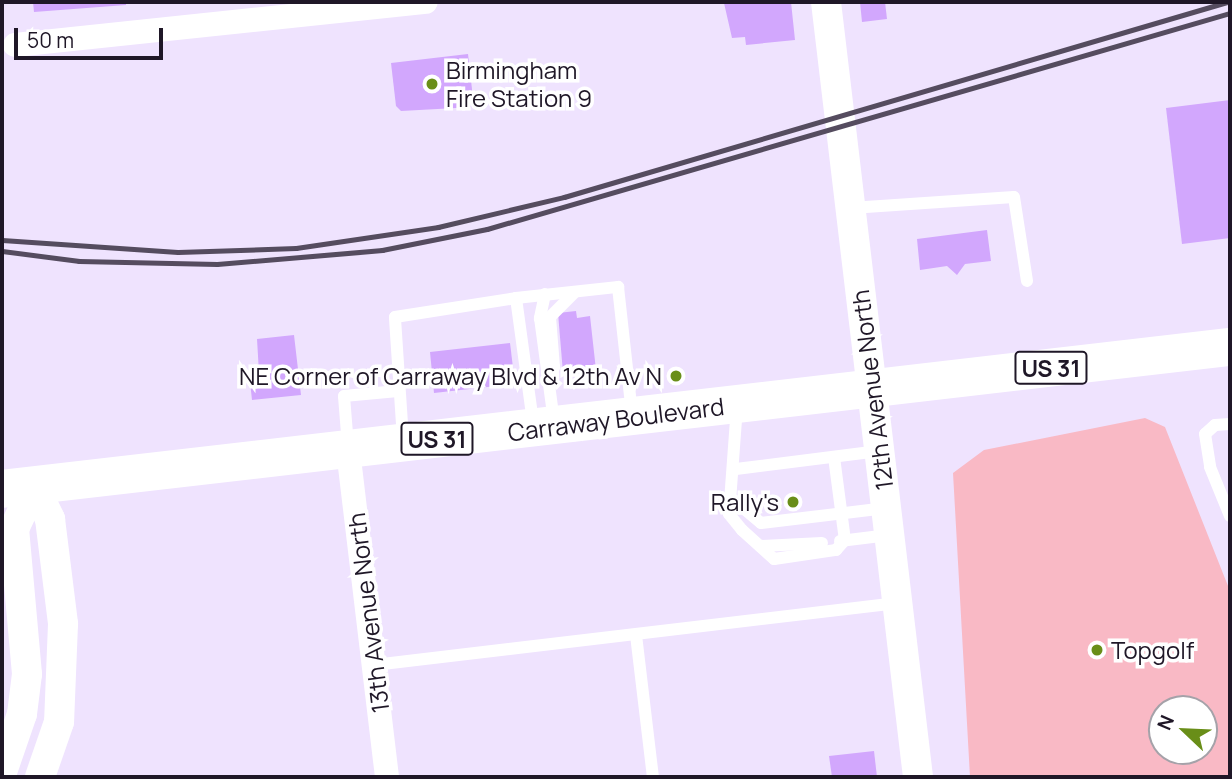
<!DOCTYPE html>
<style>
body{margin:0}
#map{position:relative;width:1232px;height:779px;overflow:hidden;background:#efe3fe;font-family:Manrope,sans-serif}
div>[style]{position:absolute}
.green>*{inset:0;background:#f9b9c5}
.building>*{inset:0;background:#d2a7fd}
.service>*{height:12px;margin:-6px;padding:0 6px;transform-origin:6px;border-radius:6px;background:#fff}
.minor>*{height:24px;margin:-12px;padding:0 12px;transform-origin:12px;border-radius:12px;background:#fff}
.tertiary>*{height:30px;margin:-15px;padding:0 15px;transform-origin:15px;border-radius:15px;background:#fff}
.primary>*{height:38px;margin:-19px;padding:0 19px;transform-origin:19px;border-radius:19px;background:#fff}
.rail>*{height:5px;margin:-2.5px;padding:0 2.5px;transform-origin:2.5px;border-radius:2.5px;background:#554c5f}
.dots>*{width:19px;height:19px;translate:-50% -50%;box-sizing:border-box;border:4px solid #fff;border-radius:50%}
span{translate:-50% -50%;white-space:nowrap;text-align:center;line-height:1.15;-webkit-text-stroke:7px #fff;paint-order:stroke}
.shield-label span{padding:2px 5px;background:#fff;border:2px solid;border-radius:5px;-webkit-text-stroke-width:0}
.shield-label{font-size:23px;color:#1f1727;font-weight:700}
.poi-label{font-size:24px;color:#1f1727}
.left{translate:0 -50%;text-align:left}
.right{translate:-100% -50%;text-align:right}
.street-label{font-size:24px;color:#1f1727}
.frame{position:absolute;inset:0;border:4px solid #1f1727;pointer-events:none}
.north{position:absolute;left:1148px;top:695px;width:70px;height:70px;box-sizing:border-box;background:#fff;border:2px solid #a5a2a9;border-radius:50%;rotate:293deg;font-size:19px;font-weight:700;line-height:28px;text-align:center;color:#1f1727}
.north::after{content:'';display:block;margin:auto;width:24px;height:32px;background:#698e18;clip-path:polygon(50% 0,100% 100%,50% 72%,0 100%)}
.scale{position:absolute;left:14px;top:28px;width:149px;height:32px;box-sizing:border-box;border:4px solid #1f1727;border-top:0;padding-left:9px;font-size:21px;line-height:24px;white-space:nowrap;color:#1f1727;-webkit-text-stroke:5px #fff;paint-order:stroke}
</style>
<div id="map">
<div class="green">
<i style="clip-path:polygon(evenodd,1145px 418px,1165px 427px,1230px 591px,1230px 777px,970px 777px,953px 473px,984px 450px,1145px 418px,1162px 709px,1204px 709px,1204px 751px,1162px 751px,1162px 709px)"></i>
</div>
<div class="building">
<i style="clip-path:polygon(33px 2px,126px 2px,126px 5px,34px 12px)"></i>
<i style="clip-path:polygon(791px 2px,795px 40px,746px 45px,745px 37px,732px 38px,724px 3px)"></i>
<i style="clip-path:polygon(860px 2px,885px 2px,887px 19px,862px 22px)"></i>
<i style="clip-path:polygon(468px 54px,474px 107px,401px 111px,396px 106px,391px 63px)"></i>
<i style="clip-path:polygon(1230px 100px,1230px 238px,1182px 244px,1166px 108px)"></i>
<i style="clip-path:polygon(987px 230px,991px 261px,965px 264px,957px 275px,947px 266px,920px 270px,917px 239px)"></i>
<i style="clip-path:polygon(576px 311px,577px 318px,590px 316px,596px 370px,563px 373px,558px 313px)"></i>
<i style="clip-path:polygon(294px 335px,301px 395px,252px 400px,249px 373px,259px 373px,257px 339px)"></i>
<i style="clip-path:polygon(510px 343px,515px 384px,434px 393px,430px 352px)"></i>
<i style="clip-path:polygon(874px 751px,877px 777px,832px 777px,829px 756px)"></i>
</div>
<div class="service">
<i style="left:851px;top:208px;width:163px;rotate:-3.9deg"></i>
<i style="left:1014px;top:197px;width:85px;rotate:81.2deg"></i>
<i style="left:545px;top:294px;width:25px;rotate:102deg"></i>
<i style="left:540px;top:318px;width:104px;rotate:82.3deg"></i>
<i style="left:516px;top:298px;width:103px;rotate:-6.2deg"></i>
<i style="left:618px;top:287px;width:128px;rotate:83.7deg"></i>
<i style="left:549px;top:381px;width:15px;rotate:-70deg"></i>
<i style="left:554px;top:367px;width:50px;rotate:-94.6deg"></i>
<i style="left:550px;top:317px;width:35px;rotate:-45deg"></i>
<i style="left:737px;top:406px;width:108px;rotate:94.2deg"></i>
<i style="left:729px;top:514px;width:21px;rotate:51deg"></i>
<i style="left:742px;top:530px;width:43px;rotate:42.2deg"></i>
<i style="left:774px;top:559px;width:63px;rotate:-8.3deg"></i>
<i style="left:836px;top:550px;width:13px;rotate:-48deg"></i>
<i style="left:1230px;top:424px;width:15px;rotate:176deg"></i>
<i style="left:1215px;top:425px;width:13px;rotate:138deg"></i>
<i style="left:1205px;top:434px;width:33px;rotate:81deg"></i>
<i style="left:1210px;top:467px;width:53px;rotate:67.8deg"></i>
<i style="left:403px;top:439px;width:122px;rotate:-93.8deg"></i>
<i style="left:395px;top:317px;width:122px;rotate:-8.9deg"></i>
<i style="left:516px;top:298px;width:125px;rotate:82.2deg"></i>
<i style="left:348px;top:446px;width:50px;rotate:-94.6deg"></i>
<i style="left:344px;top:396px;width:54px;rotate:-5.3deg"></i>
<i style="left:834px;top:457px;width:84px;rotate:82.5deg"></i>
<i style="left:736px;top:469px;width:144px;rotate:-7.2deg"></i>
<i style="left:730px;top:497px;width:40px;rotate:40deg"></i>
<i style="left:761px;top:523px;width:126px;rotate:-6.8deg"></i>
<i style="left:840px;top:541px;width:49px;rotate:-7deg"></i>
<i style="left:760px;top:546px;width:62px;rotate:-2.8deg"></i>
<i style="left:636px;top:635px;width:143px;rotate:83.2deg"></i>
<i style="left:374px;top:665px;width:527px;rotate:-6.76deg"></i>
</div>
<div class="minor">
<i style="left:15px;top:45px;width:413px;rotate:-6deg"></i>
<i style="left:348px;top:450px;width:329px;rotate:83.2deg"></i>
</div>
<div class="tertiary">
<i style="left:826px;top:2px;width:780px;rotate:83.23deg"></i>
<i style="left:34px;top:486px;width:37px;rotate:64deg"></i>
<i style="left:50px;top:519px;width:106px;rotate:82.9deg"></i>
<i style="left:63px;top:624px;width:98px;rotate:92.3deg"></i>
<i style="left:59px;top:722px;width:58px;rotate:109.1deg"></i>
<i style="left:2px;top:772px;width:61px;rotate:-71deg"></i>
<i style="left:22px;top:714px;width:40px;rotate:-82.9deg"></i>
<i style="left:27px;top:674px;width:146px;rotate:-95.1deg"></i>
<i style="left:14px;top:529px;width:47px;rotate:-65.1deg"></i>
</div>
<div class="primary">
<i style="left:2px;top:489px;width:1236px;rotate:-6.6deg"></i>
</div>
<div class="rail">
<i style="left:2px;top:240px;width:176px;rotate:3.9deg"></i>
<i style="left:178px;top:252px;width:118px;rotate:-1.9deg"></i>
<i style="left:296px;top:248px;width:144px;rotate:-8.4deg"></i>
<i style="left:438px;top:227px;width:130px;rotate:-13.4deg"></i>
<i style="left:564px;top:197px;width:691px;rotate:-16.39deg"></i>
<i style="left:2px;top:251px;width:78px;rotate:7.4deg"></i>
<i style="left:79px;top:261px;width:138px;rotate:1.2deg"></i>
<i style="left:217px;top:264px;width:166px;rotate:-4.8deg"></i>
<i style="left:382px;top:250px;width:107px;rotate:-11.3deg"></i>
<i style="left:487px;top:229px;width:774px;rotate:-16.21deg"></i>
</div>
<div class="dots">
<i style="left:432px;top:84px;background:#698e18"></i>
<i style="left:676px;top:376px;background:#698e18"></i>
<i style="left:793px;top:502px;background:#698e18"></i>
<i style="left:1097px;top:650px;background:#698e18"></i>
</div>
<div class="shield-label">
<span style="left:1051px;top:368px">US 31</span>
<span style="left:437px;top:439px">US 31</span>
</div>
<div class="poi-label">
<span class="left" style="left:446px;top:84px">Birmingham<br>Fire Station 9</span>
<span class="right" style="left:662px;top:376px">NE Corner of Carraway Blvd &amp; 12th Av N</span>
<span class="right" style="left:779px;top:502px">Rally's</span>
<span class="left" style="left:1111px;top:650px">Topgolf</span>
</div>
<div class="street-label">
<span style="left:872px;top:390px;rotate:-97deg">12th Avenue North</span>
<span style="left:616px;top:419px;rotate:-7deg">Carraway Boulevard</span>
<span style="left:368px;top:613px;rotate:-97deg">13th Avenue North</span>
</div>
<div class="frame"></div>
<div class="north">N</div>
<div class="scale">50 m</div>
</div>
